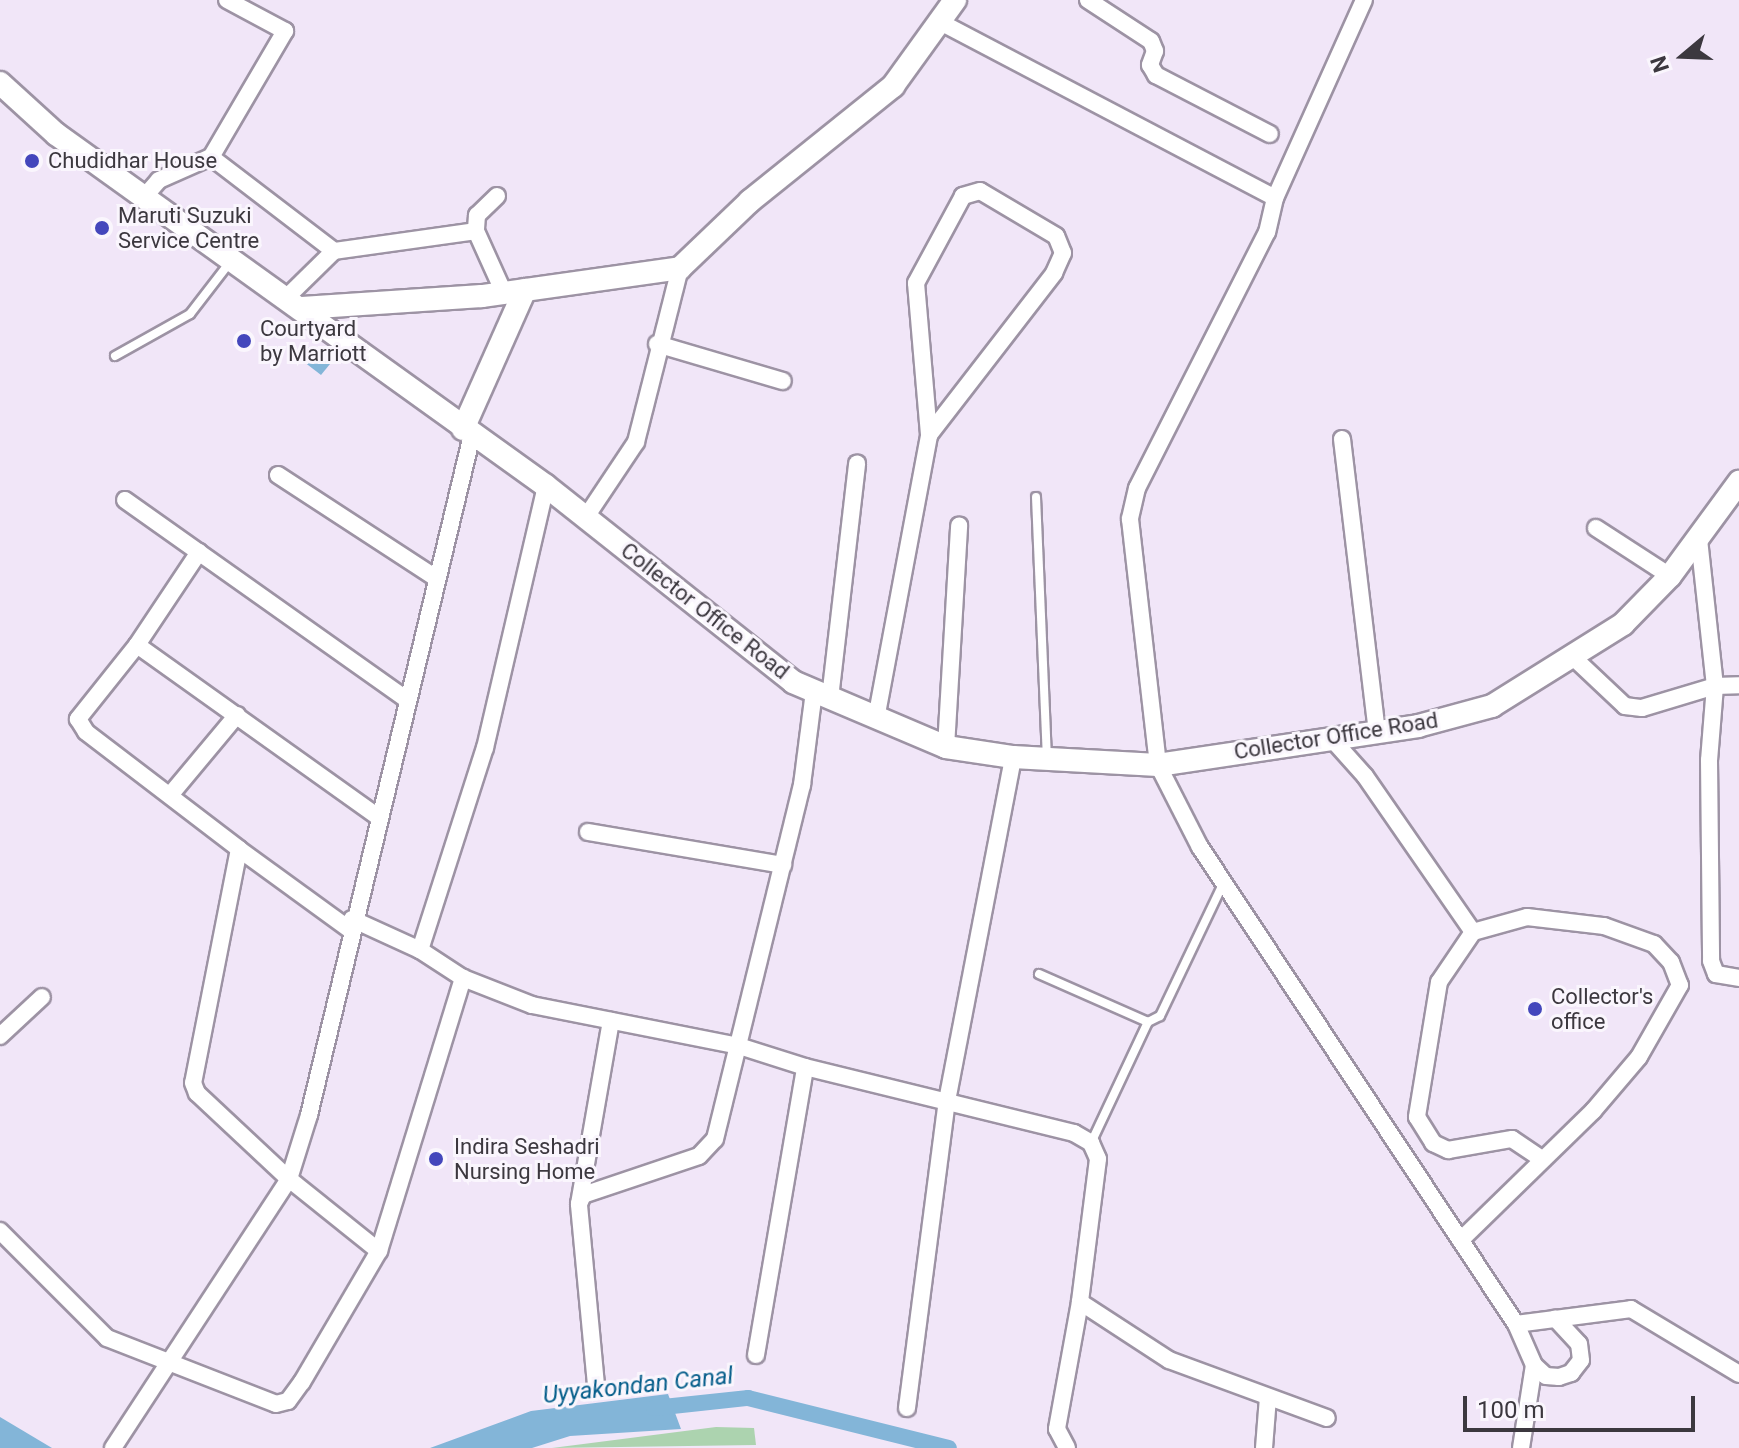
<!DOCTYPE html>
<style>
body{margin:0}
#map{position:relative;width:1739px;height:1448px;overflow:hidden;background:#f1e6f8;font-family:Roboto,sans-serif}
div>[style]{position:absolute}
.green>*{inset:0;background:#acd3af}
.water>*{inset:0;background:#83b5d8}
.canal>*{height:16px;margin:-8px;padding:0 8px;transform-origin:8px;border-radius:8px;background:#83b5d8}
.roads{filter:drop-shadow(2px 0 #9d93a4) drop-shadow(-2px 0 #9d93a4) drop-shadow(0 2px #9d93a4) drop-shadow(0 -2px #9d93a4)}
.lane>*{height:8px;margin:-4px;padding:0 4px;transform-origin:4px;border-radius:4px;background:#fff}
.street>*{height:16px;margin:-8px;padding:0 8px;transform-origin:8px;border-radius:8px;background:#fff}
.secondary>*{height:22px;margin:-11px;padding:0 11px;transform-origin:11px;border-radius:11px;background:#fff}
.dots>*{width:22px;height:22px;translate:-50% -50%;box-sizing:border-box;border:4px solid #faf6fd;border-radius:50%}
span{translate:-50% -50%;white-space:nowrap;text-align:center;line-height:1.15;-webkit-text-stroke:6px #faf6fd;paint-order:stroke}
.poi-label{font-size:22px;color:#3c383f}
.left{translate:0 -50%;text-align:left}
.street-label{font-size:22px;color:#3c383f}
.water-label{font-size:24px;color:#045d8a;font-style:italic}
.north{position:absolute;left:1643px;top:16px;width:80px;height:80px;-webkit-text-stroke:6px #faf6fd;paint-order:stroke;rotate:251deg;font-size:22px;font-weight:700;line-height:32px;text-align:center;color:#3c383f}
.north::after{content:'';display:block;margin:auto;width:28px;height:36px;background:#3c383f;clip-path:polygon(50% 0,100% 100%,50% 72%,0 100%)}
.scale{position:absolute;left:1463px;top:1396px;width:232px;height:36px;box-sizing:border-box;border:4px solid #3c383f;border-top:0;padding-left:10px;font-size:24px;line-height:28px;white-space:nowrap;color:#3c383f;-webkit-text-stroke:6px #faf6fd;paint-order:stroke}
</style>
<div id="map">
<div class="green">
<i style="clip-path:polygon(716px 1427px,754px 1428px,756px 1445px,552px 1448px)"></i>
</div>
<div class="water">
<i style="clip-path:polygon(303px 343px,330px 364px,321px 375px,295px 355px)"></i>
<i style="clip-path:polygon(668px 1394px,681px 1429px,570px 1436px,532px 1448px,430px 1448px,531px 1411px)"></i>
<i style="clip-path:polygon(0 1417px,52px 1448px,0 1448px)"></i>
</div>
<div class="canal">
<i style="left:654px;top:1408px;width:95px;rotate:-6.1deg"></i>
<i style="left:748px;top:1398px;width:207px;rotate:14deg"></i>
</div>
<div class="roads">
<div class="lane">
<i style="left:115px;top:356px;width:86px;rotate:-29.2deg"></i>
<i style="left:190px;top:314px;width:66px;rotate:-52.4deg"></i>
<i style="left:1036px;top:497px;width:260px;rotate:87.6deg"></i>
<i style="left:1039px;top:974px;width:119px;rotate:23.8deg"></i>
<i style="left:1148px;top:1022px;width:13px;rotate:-27deg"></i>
<i style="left:1160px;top:1016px;width:146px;rotate:-64.5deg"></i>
<i style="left:1091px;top:1143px;width:134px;rotate:-64.8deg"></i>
</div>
<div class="street">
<i style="left:227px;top:0;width:66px;rotate:28.1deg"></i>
<i style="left:285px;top:31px;width:146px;rotate:120.4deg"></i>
<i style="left:211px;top:157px;width:155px;rotate:37.4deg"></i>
<i style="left:1088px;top:0;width:75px;rotate:33.1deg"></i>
<i style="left:1151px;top:41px;width:11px;rotate:68deg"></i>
<i style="left:1155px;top:51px;width:15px;rotate:110deg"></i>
<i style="left:1150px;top:65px;width:12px;rotate:59deg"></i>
<i style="left:1156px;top:75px;width:128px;rotate:27.4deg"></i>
<i style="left:1364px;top:0;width:217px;rotate:114.2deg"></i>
<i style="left:1275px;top:198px;width:35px;rotate:103deg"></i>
<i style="left:1267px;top:232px;width:287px;rotate:116.9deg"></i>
<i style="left:1137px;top:488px;width:32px;rotate:103deg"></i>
<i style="left:1130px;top:519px;width:248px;rotate:83.5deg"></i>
<i style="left:1158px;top:765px;width:92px;rotate:62.9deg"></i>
<i style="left:1200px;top:847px;width:572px;rotate:56.48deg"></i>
<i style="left:1516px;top:1324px;width:45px;rotate:66.3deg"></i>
<i style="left:1534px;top:1365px;width:84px;rotate:98.9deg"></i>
<i style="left:942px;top:23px;width:376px;rotate:27.7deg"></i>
<i style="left:145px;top:196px;width:21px;rotate:-49deg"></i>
<i style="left:159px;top:180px;width:57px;rotate:-23.9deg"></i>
<i style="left:497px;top:196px;width:28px;rotate:136deg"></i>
<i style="left:477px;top:215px;width:16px;rotate:94deg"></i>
<i style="left:476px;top:231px;width:68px;rotate:65.7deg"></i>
<i style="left:287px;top:297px;width:66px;rotate:-44.4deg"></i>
<i style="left:334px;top:251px;width:143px;rotate:-8deg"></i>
<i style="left:657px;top:344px;width:131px;rotate:16.4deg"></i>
<i style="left:1342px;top:439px;width:295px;rotate:83.2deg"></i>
<i style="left:278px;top:475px;width:189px;rotate:33.1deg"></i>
<i style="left:125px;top:500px;width:343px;rotate:35.3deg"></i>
<i style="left:586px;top:517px;width:90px;rotate:-56.3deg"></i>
<i style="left:636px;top:442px;width:179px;rotate:-75.8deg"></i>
<i style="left:1596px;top:528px;width:88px;rotate:33deg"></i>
<i style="left:1699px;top:539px;width:148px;rotate:83.8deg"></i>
<i style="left:1715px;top:686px;width:74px;rotate:94.6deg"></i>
<i style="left:1709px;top:760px;width:201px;rotate:89.4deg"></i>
<i style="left:1711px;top:961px;width:14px;rotate:69deg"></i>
<i style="left:1716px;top:974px;width:23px;rotate:10deg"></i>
<i style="left:199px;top:552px;width:112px;rotate:123.7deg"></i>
<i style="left:137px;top:645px;width:95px;rotate:128.6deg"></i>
<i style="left:78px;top:719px;width:15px;rotate:58deg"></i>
<i style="left:86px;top:732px;width:193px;rotate:37.4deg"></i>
<i style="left:137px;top:645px;width:295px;rotate:35.5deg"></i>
<i style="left:1574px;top:658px;width:70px;rotate:43.3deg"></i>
<i style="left:1625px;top:706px;width:17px;rotate:7deg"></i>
<i style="left:1642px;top:708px;width:76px;rotate:-16.8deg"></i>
<i style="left:1715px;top:686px;width:24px;rotate:-2deg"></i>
<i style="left:830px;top:698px;width:236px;rotate:-83.4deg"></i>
<i style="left:876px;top:719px;width:289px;rotate:-79.4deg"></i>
<i style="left:929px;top:435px;width:205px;rotate:-52.3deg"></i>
<i style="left:1054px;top:273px;width:22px;rotate:-66deg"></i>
<i style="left:1063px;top:253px;width:18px;rotate:-112deg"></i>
<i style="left:1056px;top:236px;width:88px;rotate:-149.4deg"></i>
<i style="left:980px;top:191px;width:18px;rotate:164deg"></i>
<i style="left:963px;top:196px;width:99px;rotate:118.4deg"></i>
<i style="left:916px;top:283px;width:153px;rotate:85.1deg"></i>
<i style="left:1331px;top:738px;width:51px;rotate:48.2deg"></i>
<i style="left:1365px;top:776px;width:190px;rotate:55.3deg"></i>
<i style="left:1473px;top:932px;width:56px;rotate:-15.5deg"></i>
<i style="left:1527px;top:917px;width:78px;rotate:6.7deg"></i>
<i style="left:1604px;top:926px;width:53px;rotate:19.8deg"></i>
<i style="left:1654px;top:944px;width:25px;rotate:47deg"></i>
<i style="left:1671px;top:962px;width:25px;rotate:69deg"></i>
<i style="left:1680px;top:985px;width:83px;rotate:119.7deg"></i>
<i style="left:1639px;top:1057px;width:71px;rotate:130.4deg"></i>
<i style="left:1593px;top:1111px;width:185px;rotate:135.7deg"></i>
<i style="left:946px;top:747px;width:222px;rotate:-86.6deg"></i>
<i style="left:171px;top:794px;width:103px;rotate:-50.1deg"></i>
<i style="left:588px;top:832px;width:198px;rotate:9.6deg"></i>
<i style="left:352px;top:919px;width:75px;rotate:24.5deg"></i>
<i style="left:420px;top:950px;width:51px;rotate:33.1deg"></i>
<i style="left:463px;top:978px;width:74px;rotate:21.4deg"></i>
<i style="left:532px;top:1005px;width:211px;rotate:11.2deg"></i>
<i style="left:739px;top:1046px;width:69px;rotate:17.7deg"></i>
<i style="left:805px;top:1067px;width:277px;rotate:13.8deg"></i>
<i style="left:1074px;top:1133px;width:20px;rotate:30deg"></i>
<i style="left:1091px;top:1143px;width:17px;rotate:66deg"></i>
<i style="left:1098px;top:1159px;width:144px;rotate:97.2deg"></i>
<i style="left:1080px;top:1302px;width:129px;rotate:100.3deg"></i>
<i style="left:1057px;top:1429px;width:21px;rotate:62deg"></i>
<i style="left:349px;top:929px;width:136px;rotate:-144deg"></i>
<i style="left:239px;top:849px;width:238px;rotate:101.1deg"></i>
<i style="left:193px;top:1083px;width:11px;rotate:68deg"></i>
<i style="left:197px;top:1093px;width:126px;rotate:43.1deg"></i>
<i style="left:289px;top:1179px;width:115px;rotate:38.7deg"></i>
<i style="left:379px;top:1251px;width:286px;rotate:-72.9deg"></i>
<i style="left:1473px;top:932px;width:60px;rotate:124.2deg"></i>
<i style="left:1439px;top:982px;width:137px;rotate:99.3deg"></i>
<i style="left:1417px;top:1117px;width:31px;rotate:58deg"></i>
<i style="left:1433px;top:1143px;width:17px;rotate:25deg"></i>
<i style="left:1448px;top:1150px;width:65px;rotate:-9.8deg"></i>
<i style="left:1512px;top:1139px;width:37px;rotate:34deg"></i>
<i style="left:420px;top:950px;width:212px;rotate:-72.2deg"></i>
<i style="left:485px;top:748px;width:269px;rotate:-76.9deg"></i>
<i style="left:0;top:1036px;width:57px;rotate:-42.9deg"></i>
<i style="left:579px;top:1204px;width:186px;rotate:-80.1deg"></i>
<i style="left:0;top:1231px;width:151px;rotate:45deg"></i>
<i style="left:107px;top:1338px;width:181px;rotate:21.3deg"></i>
<i style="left:276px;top:1404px;width:12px;rotate:-14deg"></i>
<i style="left:288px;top:1401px;width:24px;rotate:-54deg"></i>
<i style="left:302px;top:1382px;width:152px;rotate:-59.6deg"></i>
<i style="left:1080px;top:1302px;width:106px;rotate:33.1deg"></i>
<i style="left:1169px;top:1360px;width:168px;rotate:20.2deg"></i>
<i style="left:1516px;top:1324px;width:116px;rotate:-7.4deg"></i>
<i style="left:1631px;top:1309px;width:126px;rotate:31deg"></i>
<i style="left:756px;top:1355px;width:292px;rotate:-80.3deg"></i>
<i style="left:1534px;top:1365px;width:16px;rotate:43deg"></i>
<i style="left:1546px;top:1376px;width:13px;rotate:4deg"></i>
<i style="left:1559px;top:1377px;width:13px;rotate:-18deg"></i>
<i style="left:1571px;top:1373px;width:16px;rotate:-52deg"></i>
<i style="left:1581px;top:1360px;width:16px;rotate:-97deg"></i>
<i style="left:1579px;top:1344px;width:35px;rotate:-133deg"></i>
<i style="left:596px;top:1385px;width:182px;rotate:-95.4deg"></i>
<i style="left:579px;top:1204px;width:10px;rotate:-66deg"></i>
<i style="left:583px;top:1195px;width:122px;rotate:-18.6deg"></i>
<i style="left:699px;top:1156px;width:23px;rotate:-47deg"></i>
<i style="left:715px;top:1139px;width:365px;rotate:-76.2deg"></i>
<i style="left:802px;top:785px;width:95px;rotate:-82.7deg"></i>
<i style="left:907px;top:1408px;width:310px;rotate:-82.6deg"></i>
<i style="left:947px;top:1101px;width:350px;rotate:-79.1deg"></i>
<i style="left:113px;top:1448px;width:321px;rotate:-56.8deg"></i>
<i style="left:289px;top:1179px;width:67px;rotate:-72.6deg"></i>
<i style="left:309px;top:1115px;width:699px;rotate:-76.52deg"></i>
<i style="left:1264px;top:1448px;width:51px;rotate:-85.5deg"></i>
</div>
<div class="secondary">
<i style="left:0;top:83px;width:76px;rotate:42.3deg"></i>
<i style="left:56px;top:134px;width:603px;rotate:35.69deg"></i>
<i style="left:546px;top:486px;width:315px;rotate:38.4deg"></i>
<i style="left:793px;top:682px;width:166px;rotate:23deg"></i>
<i style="left:946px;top:747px;width:68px;rotate:8.5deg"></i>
<i style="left:1013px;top:757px;width:145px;rotate:3.2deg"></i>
<i style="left:1158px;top:765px;width:263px;rotate:-8.5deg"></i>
<i style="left:1418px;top:726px;width:77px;rotate:-15.1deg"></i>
<i style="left:1492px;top:706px;width:155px;rotate:-32deg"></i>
<i style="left:1623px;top:624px;width:67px;rotate:-45.6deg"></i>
<i style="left:1670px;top:576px;width:117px;rotate:-53.7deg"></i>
<i style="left:302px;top:308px;width:180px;rotate:-3.8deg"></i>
<i style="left:482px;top:296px;width:200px;rotate:-8deg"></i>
<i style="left:680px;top:268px;width:97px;rotate:-43.7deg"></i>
<i style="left:750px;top:201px;width:184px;rotate:-38.8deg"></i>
<i style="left:893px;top:86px;width:106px;rotate:-54.2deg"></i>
<i style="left:463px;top:429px;width:152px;rotate:-66deg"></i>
</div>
</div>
<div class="dots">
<i style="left:32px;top:161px;background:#4447bc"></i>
<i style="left:102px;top:228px;background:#4447bc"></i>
<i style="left:244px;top:341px;background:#4447bc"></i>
<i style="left:1535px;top:1009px;background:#4447bc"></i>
<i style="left:436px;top:1159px;background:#4447bc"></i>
</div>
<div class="poi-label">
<span class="left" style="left:48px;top:161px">Chudidhar House</span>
<span class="left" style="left:118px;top:228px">Maruti Suzuki<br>Service Centre</span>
<span class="left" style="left:260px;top:341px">Courtyard<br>by Marriott</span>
<span class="left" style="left:1551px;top:1009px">Collector's<br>office</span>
<span class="left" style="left:454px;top:1159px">Indira Seshadri<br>Nursing Home</span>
</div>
<div class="street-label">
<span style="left:705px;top:611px;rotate:38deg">Collector Office Road</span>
<span style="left:1336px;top:736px;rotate:-9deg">Collector Office Road</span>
</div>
<div class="water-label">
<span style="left:638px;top:1386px;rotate:-6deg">Uyyakondan Canal</span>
</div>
<div class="north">N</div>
<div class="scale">100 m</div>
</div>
